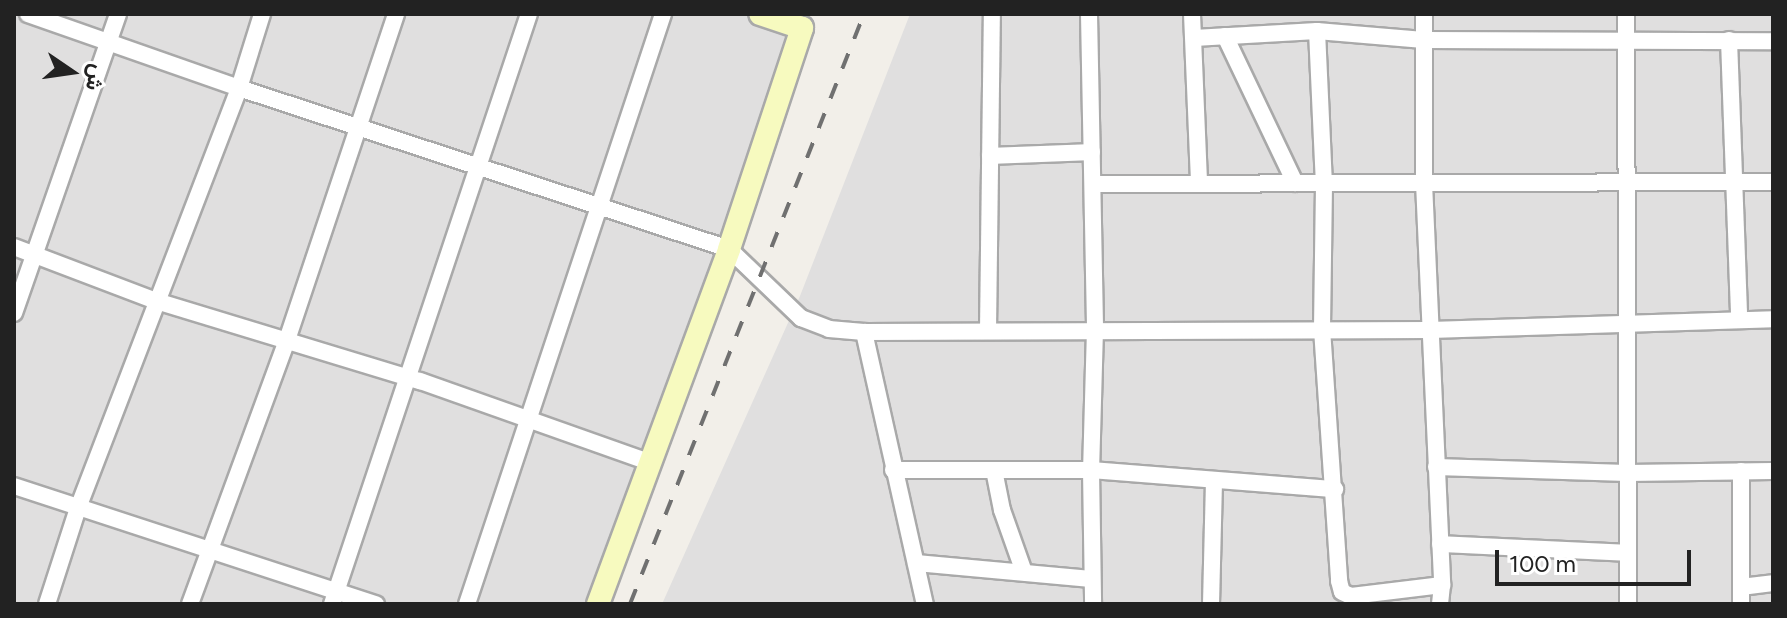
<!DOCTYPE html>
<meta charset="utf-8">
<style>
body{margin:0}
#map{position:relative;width:1787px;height:618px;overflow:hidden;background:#f2efe9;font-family:Figtree,Vazirmatn,sans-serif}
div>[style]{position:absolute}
.residential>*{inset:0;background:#e0dfdf}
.roads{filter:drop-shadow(2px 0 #a9a9a9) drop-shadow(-2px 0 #a9a9a9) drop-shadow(0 2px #a9a9a9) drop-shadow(0 -2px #a9a9a9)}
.minor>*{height:16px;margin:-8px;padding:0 8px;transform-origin:8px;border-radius:8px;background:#fff}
.secondary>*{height:22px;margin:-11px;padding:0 11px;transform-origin:11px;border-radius:11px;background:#f7fabf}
.rail>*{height:4px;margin-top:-2px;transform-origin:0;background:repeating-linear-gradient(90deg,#707070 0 16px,transparent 0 32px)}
span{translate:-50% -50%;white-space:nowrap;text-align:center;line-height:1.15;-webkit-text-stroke:6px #fff;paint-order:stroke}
.frame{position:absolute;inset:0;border:16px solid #222;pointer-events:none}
.north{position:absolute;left:32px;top:32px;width:80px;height:80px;-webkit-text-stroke:6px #fff;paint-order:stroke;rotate:103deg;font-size:22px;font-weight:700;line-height:32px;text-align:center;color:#222}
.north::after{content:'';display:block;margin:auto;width:28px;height:36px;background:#222;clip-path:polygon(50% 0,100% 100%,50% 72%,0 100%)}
.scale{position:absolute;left:1495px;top:550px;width:196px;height:36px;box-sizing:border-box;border:4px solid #222;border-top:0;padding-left:10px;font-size:24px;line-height:28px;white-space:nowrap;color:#222;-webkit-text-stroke:6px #fff;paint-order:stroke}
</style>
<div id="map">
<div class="residential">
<i style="clip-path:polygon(14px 14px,806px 14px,591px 604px,14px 604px)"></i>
<i style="clip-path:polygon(910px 14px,1773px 14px,1773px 604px,662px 604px,800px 296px)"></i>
</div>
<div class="roads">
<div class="minor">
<i style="left:28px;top:14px;width:224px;rotate:19.3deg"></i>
<i style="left:239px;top:88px;width:516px;rotate:18.19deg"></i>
<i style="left:729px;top:249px;width:100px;rotate:43.8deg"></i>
<i style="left:801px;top:318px;width:30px;rotate:21deg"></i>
<i style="left:829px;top:329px;width:35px;rotate:5deg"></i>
<i style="left:864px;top:332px;width:566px;rotate:-0.2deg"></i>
<i style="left:1430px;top:330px;width:343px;rotate:-1.8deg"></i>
<i style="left:1089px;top:14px;width:315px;rotate:88.9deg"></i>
<i style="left:1095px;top:329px;width:141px;rotate:91.6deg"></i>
<i style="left:1091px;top:470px;width:134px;rotate:89.1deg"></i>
<i style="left:1192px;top:14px;width:170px;rotate:87.6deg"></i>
<i style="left:1424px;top:14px;width:169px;rotate:90deg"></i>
<i style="left:1424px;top:183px;width:402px;rotate:87.4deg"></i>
<i style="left:1442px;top:585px;width:19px;rotate:96deg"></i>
<i style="left:1626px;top:14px;width:590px;rotate:89.81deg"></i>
<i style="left:1317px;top:31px;width:154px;rotate:87.4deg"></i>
<i style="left:1324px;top:185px;width:144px;rotate:90.8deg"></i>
<i style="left:1322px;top:329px;width:253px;rotate:86.1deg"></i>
<i style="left:1339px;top:581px;width:11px;rotate:75deg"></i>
<i style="left:1342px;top:592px;width:10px;rotate:24deg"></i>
<i style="left:1351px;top:596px;width:92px;rotate:-6.9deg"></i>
<i style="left:1225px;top:36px;width:163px;rotate:64.5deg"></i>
<i style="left:1194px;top:38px;width:123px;rotate:-3.3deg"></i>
<i style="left:1317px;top:31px;width:107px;rotate:4.8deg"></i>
<i style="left:1424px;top:40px;width:349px;rotate:0.2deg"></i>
<i style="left:1729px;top:40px;width:279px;rotate:87.9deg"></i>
<i style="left:990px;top:156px;width:102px;rotate:-2.2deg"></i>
<i style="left:1094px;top:184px;width:679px;rotate:-0.17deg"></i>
<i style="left:14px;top:247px;width:152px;rotate:20.8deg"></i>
<i style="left:156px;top:301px;width:276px;rotate:16.9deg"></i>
<i style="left:420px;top:381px;width:243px;rotate:19.5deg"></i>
<i style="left:14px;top:313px;width:317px;rotate:-70.8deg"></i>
<i style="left:988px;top:331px;width:317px;rotate:-89.3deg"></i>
<i style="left:864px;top:332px;width:279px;rotate:77.4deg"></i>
<i style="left:1436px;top:467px;width:191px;rotate:1.8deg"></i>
<i style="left:1627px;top:473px;width:146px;rotate:-0.8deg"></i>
<i style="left:893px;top:470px;width:198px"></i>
<i style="left:1091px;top:470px;width:245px;rotate:4.5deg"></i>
<i style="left:994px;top:470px;width:41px;rotate:78.7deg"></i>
<i style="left:1002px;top:510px;width:66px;rotate:70.5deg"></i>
<i style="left:1741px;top:471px;width:133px;rotate:90deg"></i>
<i style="left:14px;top:486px;width:381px;rotate:18.1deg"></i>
<i style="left:1440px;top:544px;width:188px;rotate:2.7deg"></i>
<i style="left:916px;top:563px;width:176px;rotate:5.2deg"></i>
<i style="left:1741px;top:587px;width:32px;rotate:-7deg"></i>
<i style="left:47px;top:604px;width:101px;rotate:-72.1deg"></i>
<i style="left:78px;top:508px;width:450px;rotate:-69deg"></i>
<i style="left:239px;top:88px;width:77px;rotate:-72.7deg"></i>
<i style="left:190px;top:604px;width:278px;rotate:-69.8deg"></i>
<i style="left:286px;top:343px;width:347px;rotate:-71.5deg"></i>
<i style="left:332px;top:604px;width:622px;rotate:-71.54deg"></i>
<i style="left:467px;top:604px;width:622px;rotate:-71.62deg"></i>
<i style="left:1211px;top:604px;width:124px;rotate:-88.6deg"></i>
</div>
<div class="secondary">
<i style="left:598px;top:604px;width:378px;rotate:-69.7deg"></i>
<i style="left:729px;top:249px;width:233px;rotate:-71.7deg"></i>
<i style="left:802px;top:28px;width:44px;rotate:-161.6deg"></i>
</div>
</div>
<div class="rail">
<i style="left:630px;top:604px;width:635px;rotate:-68.37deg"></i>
</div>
<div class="frame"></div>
<div class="north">ش</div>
<div class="scale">100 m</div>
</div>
